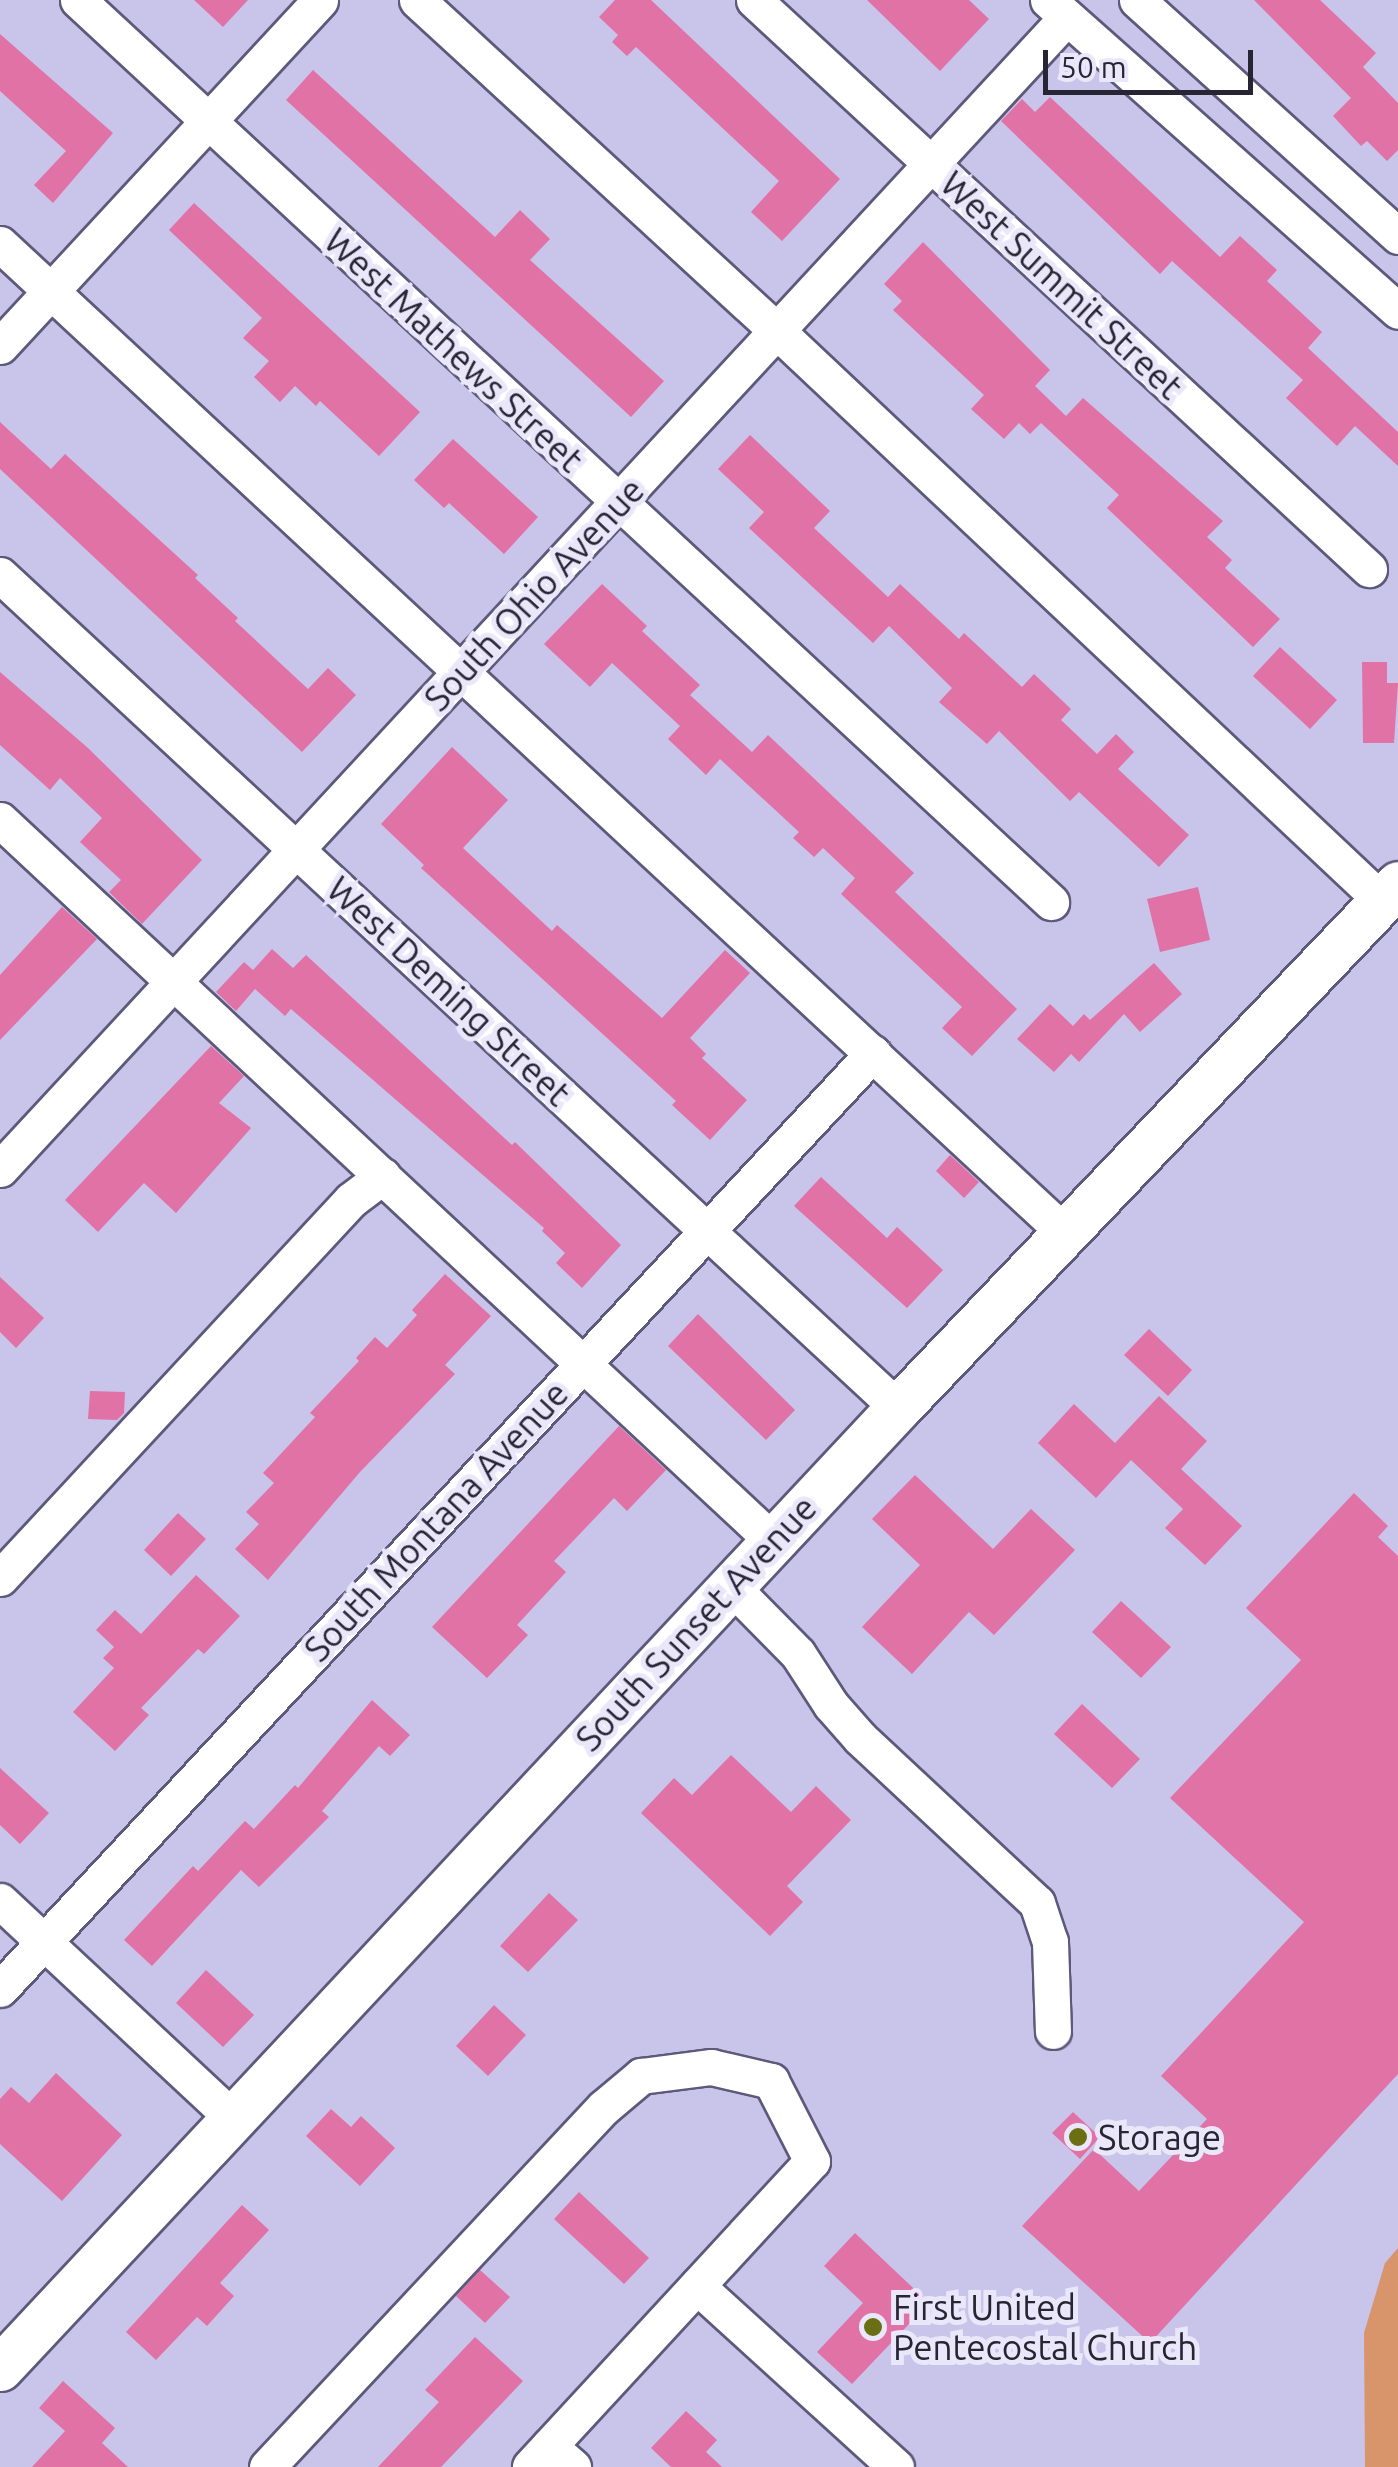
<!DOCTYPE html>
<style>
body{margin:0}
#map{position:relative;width:1398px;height:2467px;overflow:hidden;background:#c9c4ea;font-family:Ubuntu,sans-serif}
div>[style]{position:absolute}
.green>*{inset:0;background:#d8946b}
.building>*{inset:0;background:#e072a6}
.roads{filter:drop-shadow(2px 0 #5e597a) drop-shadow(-2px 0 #5e597a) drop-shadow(0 2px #5e597a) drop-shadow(0 -2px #5e597a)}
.minor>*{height:35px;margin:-17.5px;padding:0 17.5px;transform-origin:17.5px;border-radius:17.5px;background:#fff}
.major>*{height:45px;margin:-22.5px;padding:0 22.5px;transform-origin:22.5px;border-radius:22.5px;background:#fff}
.dots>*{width:28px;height:28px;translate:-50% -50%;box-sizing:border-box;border:5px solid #eae7fb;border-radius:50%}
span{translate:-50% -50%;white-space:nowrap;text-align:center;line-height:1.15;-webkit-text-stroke:10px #eae7fb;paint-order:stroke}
.street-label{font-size:35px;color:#272534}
.poi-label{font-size:35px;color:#272534}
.left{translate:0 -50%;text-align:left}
.scale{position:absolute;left:1043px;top:50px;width:210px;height:45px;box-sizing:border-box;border:5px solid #272534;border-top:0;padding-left:12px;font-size:30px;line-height:35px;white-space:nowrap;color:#272534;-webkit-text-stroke:8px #eae7fb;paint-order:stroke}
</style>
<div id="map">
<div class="green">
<i style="clip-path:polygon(1398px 2248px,1398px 2467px,1365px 2467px,1364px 2333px,1385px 2263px)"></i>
</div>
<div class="building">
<i style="clip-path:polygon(194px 0,248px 0,223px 27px)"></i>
<i style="clip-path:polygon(615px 0,651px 0,840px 179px,782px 241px,751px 212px,779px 181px,636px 47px,627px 56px,612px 42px,618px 35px,599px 17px)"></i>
<i style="clip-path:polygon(867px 0,969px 0,989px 19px,940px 71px)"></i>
<i style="clip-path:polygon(1254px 0,1320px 0,1376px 53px,1363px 67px,1398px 103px,1398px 150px,1387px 161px,1367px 141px,1361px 146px,1333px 116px,1351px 98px)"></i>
<i style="clip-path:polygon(0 34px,113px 133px,53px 203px,34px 185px,66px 151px,0 91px)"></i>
<i style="clip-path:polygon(313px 70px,495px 237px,520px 210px,550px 239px,530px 260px,664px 381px,631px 417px,286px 100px)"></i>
<i style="clip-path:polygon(1050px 97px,1220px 257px,1240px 236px,1277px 270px,1267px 281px,1322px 332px,1308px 348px,1398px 432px,1398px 466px,1355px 426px,1337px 446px,1286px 398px,1303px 380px,1172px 261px,1160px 274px,1001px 121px,1022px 99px,1035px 112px)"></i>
<i style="clip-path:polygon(194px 203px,420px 412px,379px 456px,320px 401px,316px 406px,295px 386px,280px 402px,254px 377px,269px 361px,243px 338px,262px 318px,169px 230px)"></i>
<i style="clip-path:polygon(923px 242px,1050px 370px,1035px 386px,1066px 416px,1083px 398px,1223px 521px,1207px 537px,1232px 560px,1225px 568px,1280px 619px,1253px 647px,1107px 508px,1119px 495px,1041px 423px,1030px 434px,1019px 423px,1004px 439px,971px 409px,984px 395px,893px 310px,902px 301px,884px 284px)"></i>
<i style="clip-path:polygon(0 422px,51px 469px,65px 454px,198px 575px,195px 578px,238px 618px,235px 621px,308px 689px,328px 668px,356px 695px,302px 752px,0 469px)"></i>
<i style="clip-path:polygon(750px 435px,830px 511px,814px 528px,888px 597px,900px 584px,959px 639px,964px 633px,1022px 687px,1034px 674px,1071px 709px,1061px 720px,1097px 754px,1116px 734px,1134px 752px,1118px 769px,1189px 835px,1159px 867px,1079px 792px,1070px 801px,999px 731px,987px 744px,939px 702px,952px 688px,889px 626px,873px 643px,749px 528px,764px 512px,718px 469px)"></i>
<i style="clip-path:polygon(453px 439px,538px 517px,504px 554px,449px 503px,444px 508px,414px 480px)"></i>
<i style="clip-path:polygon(602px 584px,647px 626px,642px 631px,700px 685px,690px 695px,752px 752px,768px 735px,914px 873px,895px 892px,1017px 1009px,972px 1056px,942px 1028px,962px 1007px,841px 894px,855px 878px,823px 848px,814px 857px,793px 838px,799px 832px,720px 759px,706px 775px,668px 739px,680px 726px,612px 663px,590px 687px,544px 644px)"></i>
<i style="clip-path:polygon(1280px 647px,1337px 700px,1310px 729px,1253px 676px)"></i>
<i style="clip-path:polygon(1362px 662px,1387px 662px,1387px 683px,1398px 683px,1394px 743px,1363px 743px)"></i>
<i style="clip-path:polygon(0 672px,88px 748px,202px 860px,142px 924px,109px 892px,121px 880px,80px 842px,102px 818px,60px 778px,50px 790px,0 745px)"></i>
<i style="clip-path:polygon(452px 747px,508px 800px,463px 848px,552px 931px,557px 925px,662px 1018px,725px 950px,750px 973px,690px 1038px,706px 1054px,702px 1058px,747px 1100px,710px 1140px,672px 1105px,676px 1101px,421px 868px,424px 865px,381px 824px)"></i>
<i style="clip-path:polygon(1198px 887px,1210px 940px,1160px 952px,1147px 899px)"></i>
<i style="clip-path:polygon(62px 907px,97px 939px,0 1040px,0 975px)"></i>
<i style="clip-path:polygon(272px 949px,293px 968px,306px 955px,512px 1145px,515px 1142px,621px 1245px,582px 1288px,556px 1263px,565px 1253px,542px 1231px,544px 1228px,291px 1009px,285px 1016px,255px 989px,236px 1011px,216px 992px,244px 962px,253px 970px)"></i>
<i style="clip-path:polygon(1154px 963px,1182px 994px,1140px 1032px,1124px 1014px,1079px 1062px,1071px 1054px,1054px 1072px,1017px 1039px,1050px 1004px,1073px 1026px,1084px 1014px,1090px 1020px)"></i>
<i style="clip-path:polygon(211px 1046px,244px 1076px,219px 1103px,251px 1128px,176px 1213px,144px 1183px,98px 1232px,65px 1200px)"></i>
<i style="clip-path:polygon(950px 1155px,979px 1182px,964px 1198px,936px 1171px)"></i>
<i style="clip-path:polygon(821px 1177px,887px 1238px,897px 1227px,943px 1270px,907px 1308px,794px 1206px)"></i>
<i style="clip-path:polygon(445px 1274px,491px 1316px,445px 1365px,455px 1374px,360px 1472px,268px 1580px,235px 1549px,259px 1524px,246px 1512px,274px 1483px,263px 1473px,315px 1417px,310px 1413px,359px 1361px,356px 1358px,375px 1337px,387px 1348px,417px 1315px,412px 1310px)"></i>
<i style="clip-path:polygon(0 1277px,44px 1318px,16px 1348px,0 1332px)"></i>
<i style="clip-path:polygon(698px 1314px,795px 1410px,766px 1440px,668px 1346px)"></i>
<i style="clip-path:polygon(1149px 1329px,1192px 1370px,1168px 1396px,1124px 1355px)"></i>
<i style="clip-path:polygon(90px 1391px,125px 1392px,124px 1413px,117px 1420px,88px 1419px)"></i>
<i style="clip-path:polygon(1159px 1396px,1207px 1441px,1181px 1469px,1242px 1526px,1205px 1565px,1165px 1528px,1183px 1509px,1131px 1460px,1096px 1498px,1038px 1443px,1074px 1404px,1115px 1443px)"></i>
<i style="clip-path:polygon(619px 1426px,666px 1470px,627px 1511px,614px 1498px,554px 1561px,566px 1572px,517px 1625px,528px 1635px,487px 1678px,432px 1627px)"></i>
<i style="clip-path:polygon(915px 1475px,993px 1549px,1031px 1509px,1075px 1550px,994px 1635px,969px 1612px,912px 1674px,862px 1627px,920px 1565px,872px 1519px)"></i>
<i style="clip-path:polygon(1354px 1493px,1388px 1526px,1378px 1537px,1398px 1556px,1398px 2074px,1150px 2343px,1022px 2226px,1094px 2149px,1139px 2191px,1207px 2119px,1161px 2076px,1304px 1922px,1170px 1798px,1301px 1660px,1246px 1608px)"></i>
<i style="clip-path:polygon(178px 1513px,206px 1539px,171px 1576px,144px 1550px)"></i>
<i style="clip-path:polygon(196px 1575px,240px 1616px,204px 1654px,198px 1649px,141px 1708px,149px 1715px,115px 1751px,73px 1712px,114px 1668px,103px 1658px,114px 1647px,96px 1630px,115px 1610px,141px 1634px)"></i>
<i style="clip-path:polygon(1121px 1601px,1171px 1647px,1141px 1678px,1092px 1632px)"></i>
<i style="clip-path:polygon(372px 1700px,410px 1735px,390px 1756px,379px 1746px,322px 1811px,329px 1817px,259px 1887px,241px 1870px,152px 1966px,124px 1940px,193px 1866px,198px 1871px,245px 1821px,254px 1829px,295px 1785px,298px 1788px)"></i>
<i style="clip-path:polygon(1082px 1704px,1140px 1759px,1112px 1788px,1054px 1734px)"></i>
<i style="clip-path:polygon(731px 1755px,791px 1812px,816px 1786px,851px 1820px,787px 1886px,803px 1902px,770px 1936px,641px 1813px,674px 1778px,692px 1795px)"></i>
<i style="clip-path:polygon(0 1768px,49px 1813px,20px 1844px,0 1825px)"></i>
<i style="clip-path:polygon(549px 1893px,578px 1920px,528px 1972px,500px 1946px)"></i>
<i style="clip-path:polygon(206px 1970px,254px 2015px,223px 2047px,176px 2003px)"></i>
<i style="clip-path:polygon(494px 2005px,526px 2035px,488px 2076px,456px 2046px)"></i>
<i style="clip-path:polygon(56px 2073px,122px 2135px,62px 2201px,0 2144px,0 2099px,11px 2087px,29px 2103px)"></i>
<i style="clip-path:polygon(331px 2109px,351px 2127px,361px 2116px,395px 2148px,360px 2186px,306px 2136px)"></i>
<i style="clip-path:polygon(1073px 2112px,1100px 2137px,1080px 2159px,1052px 2133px)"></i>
<i style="clip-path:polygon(579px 2192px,649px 2258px,624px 2284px,554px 2219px)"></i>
<i style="clip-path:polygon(242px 2205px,269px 2230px,220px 2283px,234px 2296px,207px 2326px,197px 2317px,156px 2360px,126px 2332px)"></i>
<i style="clip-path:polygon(855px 2233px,929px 2303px,852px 2384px,817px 2352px,863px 2303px,824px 2266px)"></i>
<i style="clip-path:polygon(480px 2270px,510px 2297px,485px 2323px,456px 2296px)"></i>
<i style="clip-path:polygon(475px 2337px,523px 2381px,441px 2467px,378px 2467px,439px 2402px,425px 2390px)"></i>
<i style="clip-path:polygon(63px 2381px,115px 2428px,102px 2443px,128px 2467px,32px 2467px,65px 2431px,39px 2408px)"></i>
<i style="clip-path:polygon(686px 2411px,717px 2440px,706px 2452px,722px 2467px,671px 2467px,651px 2448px)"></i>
</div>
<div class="roads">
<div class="minor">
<i style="left:78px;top:0;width:1327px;rotate:42.83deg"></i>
<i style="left:417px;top:0;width:489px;rotate:42.6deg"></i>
<i style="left:777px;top:331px;width:831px;rotate:43.29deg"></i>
<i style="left:754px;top:0;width:838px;rotate:42.78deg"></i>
<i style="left:1048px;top:0;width:468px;rotate:41.6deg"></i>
<i style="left:1137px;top:0;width:352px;rotate:42.1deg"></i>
<i style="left:0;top:244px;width:1453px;rotate:42.88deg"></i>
<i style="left:0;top:346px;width:471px;rotate:-47.2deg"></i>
<i style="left:0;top:575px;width:1225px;rotate:42.85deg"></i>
<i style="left:0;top:820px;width:1057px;rotate:43.01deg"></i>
<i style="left:0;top:1169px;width:1570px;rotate:-47.19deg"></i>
<i style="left:0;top:1578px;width:516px;rotate:-47.12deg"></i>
<i style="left:351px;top:1200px;width:40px;rotate:-37deg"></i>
<i style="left:731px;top:1586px;width:95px;rotate:45.4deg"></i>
<i style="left:798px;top:1654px;width:61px;rotate:57.1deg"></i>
<i style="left:831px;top:1705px;width:44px;rotate:48.7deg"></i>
<i style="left:860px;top:1738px;width:242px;rotate:43deg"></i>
<i style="left:1037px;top:1903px;width:41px;rotate:71.6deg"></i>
<i style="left:1050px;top:1942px;width:89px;rotate:88.1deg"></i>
<i style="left:0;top:1901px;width:318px;rotate:43deg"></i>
<i style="left:0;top:1989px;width:1280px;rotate:-46.99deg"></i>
<i style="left:697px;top:2286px;width:269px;rotate:42.3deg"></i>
<i style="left:549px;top:2446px;width:32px;rotate:41deg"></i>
<i style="left:267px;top:2467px;width:492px;rotate:-46.9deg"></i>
<i style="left:603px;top:2108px;width:50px;rotate:-40.1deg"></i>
<i style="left:641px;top:2076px;width:71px;rotate:-7.3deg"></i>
<i style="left:711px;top:2067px;width:62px;rotate:13.1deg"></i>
<i style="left:771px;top:2081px;width:90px;rotate:62.9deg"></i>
<i style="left:812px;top:2161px;width:416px;rotate:132.7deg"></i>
</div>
<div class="major">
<i style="left:0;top:2368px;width:1315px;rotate:-46.91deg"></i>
<i style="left:898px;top:1408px;width:724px;rotate:-46.34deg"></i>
</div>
</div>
<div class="dots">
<i style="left:1078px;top:2137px;background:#6b6e12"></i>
<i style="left:873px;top:2327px;background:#6b6e12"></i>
</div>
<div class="street-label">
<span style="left:1062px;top:285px;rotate:43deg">West Summit Street</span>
<span style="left:454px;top:350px;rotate:43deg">West Mathews Street</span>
<span style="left:534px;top:594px;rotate:-47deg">South Ohio Avenue</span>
<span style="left:449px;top:991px;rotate:43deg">West Deming Street</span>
<span style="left:436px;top:1521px;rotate:-47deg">South Montana Avenue</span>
<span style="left:696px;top:1623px;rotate:-47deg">South Sunset Avenue</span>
</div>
<div class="poi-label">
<span class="left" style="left:1098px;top:2137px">Storage</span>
<span class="left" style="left:893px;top:2327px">First United<br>Pentecostal Church</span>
</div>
<div class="scale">50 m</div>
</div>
